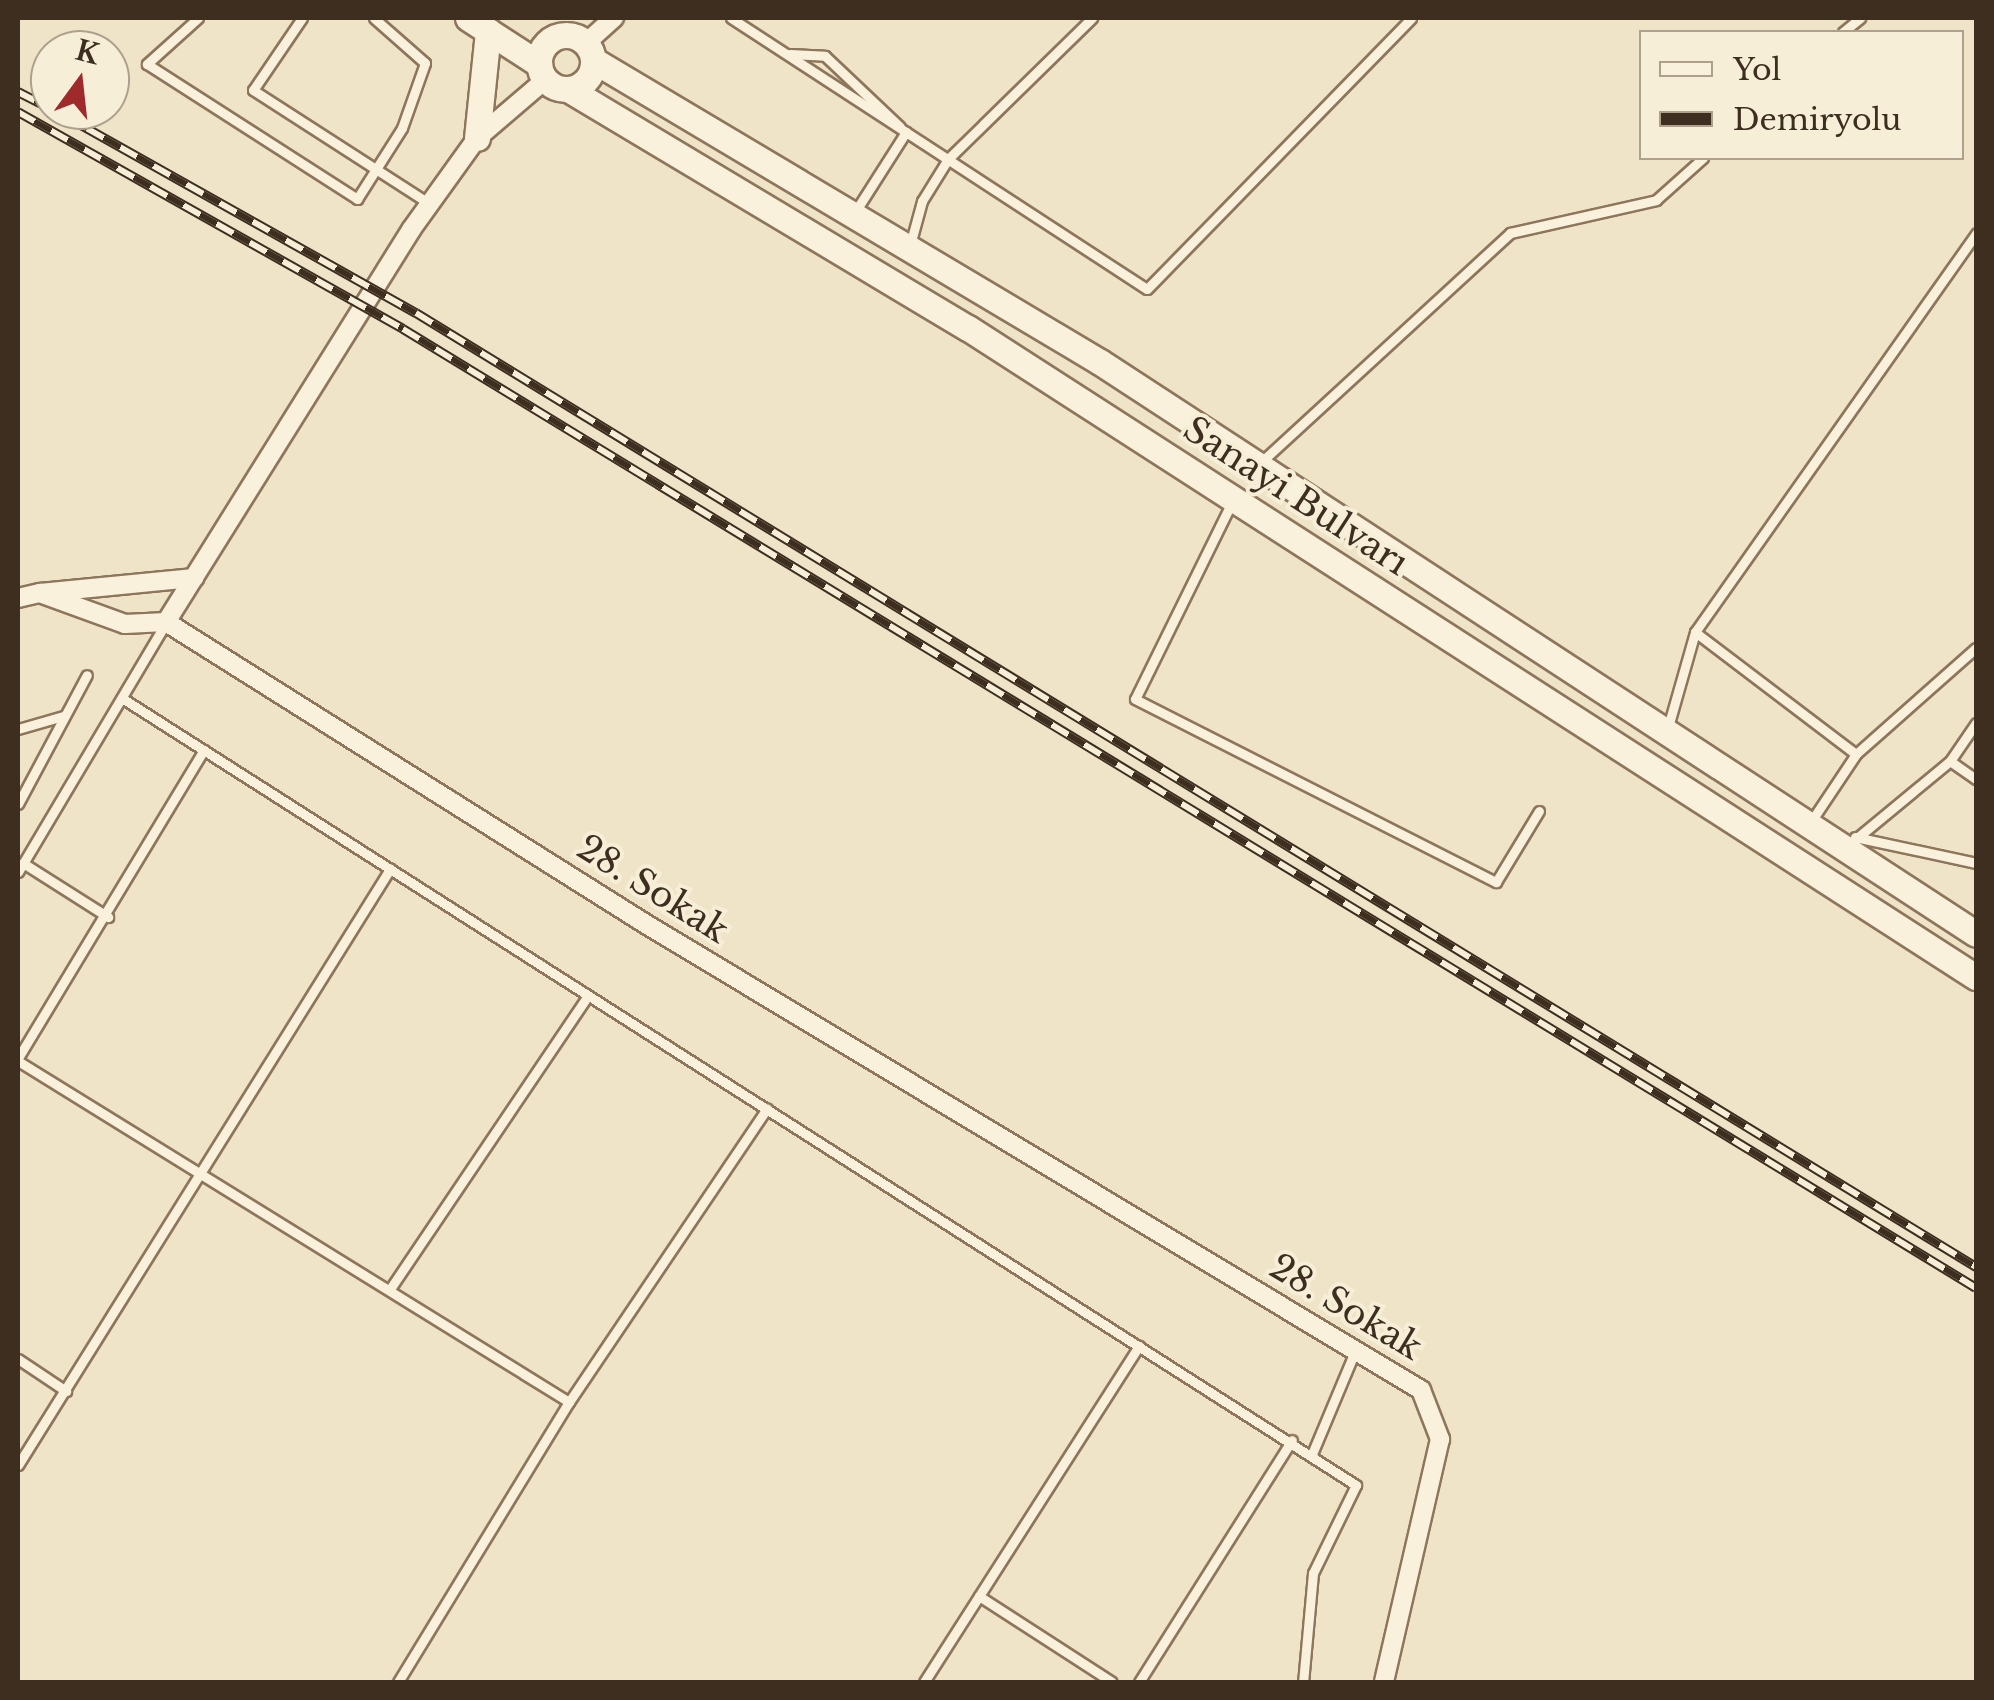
<!DOCTYPE html>
<meta charset="utf-8">
<style>
body{margin:0}
#map{position:relative;width:1994px;height:1700px;overflow:hidden;background:#f0e4c8;font-family:"Libre Baskerville",serif}
div>[style]{position:absolute}
.roads{filter:drop-shadow(2px 0 #8d765c) drop-shadow(-2px 0 #8d765c) drop-shadow(0 2px #8d765c) drop-shadow(0 -2px #8d765c)}
.lane>*{height:9px;margin:-4.5px;padding:0 4.5px;transform-origin:4.5px;border-radius:4.5px;background:#faf1dc}
.street>*{height:18px;margin:-9px;padding:0 9px;transform-origin:9px;border-radius:9px;background:#faf1dc}
.secondary>*{height:25px;margin:-12.5px;padding:0 12.5px;transform-origin:12.5px;border-radius:12.5px;background:#faf1dc}
.secondary>.ring{margin:-12.5px;padding:0;box-sizing:content-box;background:none;border:25px solid #faf1dc;border-radius:50%}
.rail>*{height:10px;margin-top:-5px;transform-origin:0;background:repeating-linear-gradient(90deg,#f7eed8 0 19px,#3d2e20 0 38px);box-sizing:border-box;border-block:2px solid #3d2e20}
span{translate:-50% -50%;white-space:nowrap;text-align:center;line-height:1.15;-webkit-text-stroke:8px #f7eed8;paint-order:stroke}
.street-label{font-size:35px;color:#3d2e20}
.frame{position:absolute;inset:0;border:20px solid #3d2e20;pointer-events:none}
.legend{position:absolute;left:1639px;top:30px;width:325px;height:130px;box-sizing:border-box;background:#f7eed8;border:2px solid #ada18e;margin:0;padding:12px 18px;list-style:none;font-size:30px;color:#3d2e20}
.legend li{display:flex;align-items:center;gap:20px;height:50px}
.legend b{width:50px;border:2px solid #ada18e}
.north{position:absolute;left:30px;top:30px;width:100px;height:100px;box-sizing:border-box;background:#f7eed8;border:2px solid #ada18e;border-radius:50%;rotate:15deg;font-size:28px;font-weight:700;line-height:40px;text-align:center;color:#3d2e20}
.north::after{content:'';display:block;margin:auto;width:35px;height:45px;background:#9e2a2b;clip-path:polygon(50% 0,100% 100%,50% 72%,0 100%)}
</style>
<div id="map">
<div class="roads">
<div class="lane">
<i style="left:198px;top:18px;width:69px;rotate:138deg"></i>
<i style="left:147px;top:64px;width:250px;rotate:32.7deg"></i>
<i style="left:357px;top:199px;width:84px;rotate:-57.6deg"></i>
<i style="left:402px;top:128px;width:69px;rotate:-70.5deg"></i>
<i style="left:425px;top:63px;width:68px;rotate:-138.6deg"></i>
<i style="left:302px;top:18px;width:87px;rotate:124.2deg"></i>
<i style="left:253px;top:90px;width:211px;rotate:32.8deg"></i>
<i style="left:731px;top:18px;width:496px;rotate:33.1deg"></i>
<i style="left:1147px;top:289px;width:378px;rotate:-45.7deg"></i>
<i style="left:1843px;top:32px;width:22px;rotate:-39deg"></i>
<i style="left:790px;top:54px;width:35px;rotate:3deg"></i>
<i style="left:825px;top:56px;width:103px;rotate:43.4deg"></i>
<i style="left:855px;top:212px;width:95px;rotate:-57.5deg"></i>
<i style="left:910px;top:245px;width:46px;rotate:-74.7deg"></i>
<i style="left:922px;top:201px;width:49px;rotate:-58.2deg"></i>
<i style="left:948px;top:159px;width:202px;rotate:-44.4deg"></i>
<i style="left:1259px;top:464px;width:341px;rotate:-42.6deg"></i>
<i style="left:1510px;top:233px;width:150px;rotate:-12.7deg"></i>
<i style="left:1656px;top:200px;width:63px;rotate:-41.8deg"></i>
<i style="left:1231px;top:504px;width:217px;rotate:116.2deg"></i>
<i style="left:1135px;top:699px;width:405px;rotate:26.9deg"></i>
<i style="left:1496px;top:882px;width:83px;rotate:-58.8deg"></i>
<i style="left:1695px;top:632px;width:202px;rotate:37.2deg"></i>
<i style="left:1856px;top:754px;width:160px;rotate:-41.5deg"></i>
<i style="left:125px;top:700px;width:1460px;rotate:32.53deg"></i>
<i style="left:1356px;top:1485px;width:98px;rotate:116deg"></i>
<i style="left:1313px;top:1573px;width:109px;rotate:95.2deg"></i>
<i style="left:1668px;top:727px;width:99px;rotate:-74.1deg"></i>
<i style="left:1695px;top:632px;width:488px;rotate:-54.8deg"></i>
<i style="left:18px;top:729px;width:47px;rotate:-16.1deg"></i>
<i style="left:1950px;top:761px;width:32px;rotate:35deg"></i>
<i style="left:18px;top:804px;width:146px;rotate:-61.9deg"></i>
<i style="left:1810px;top:823px;width:83px;rotate:-56.3deg"></i>
<i style="left:1855px;top:837px;width:124px;rotate:12.1deg"></i>
<i style="left:1846px;top:847px;width:135px;rotate:-39.6deg"></i>
<i style="left:1950px;top:761px;width:46px;rotate:-55.6deg"></i>
<i style="left:23px;top:863px;width:101px;rotate:32.4deg"></i>
<i style="left:18px;top:872px;width:288px;rotate:-59.3deg"></i>
<i style="left:18px;top:1058px;width:360px;rotate:-58.9deg"></i>
<i style="left:18px;top:1061px;width:648px;rotate:31.75deg"></i>
<i style="left:390px;top:1289px;width:352px;rotate:-56deg"></i>
<i style="left:18px;top:1359px;width:58px;rotate:33.7deg"></i>
<i style="left:1312px;top:1454px;width:112px;rotate:-67.3deg"></i>
<i style="left:18px;top:1465px;width:703px;rotate:-58.03deg"></i>
<i style="left:979px;top:1596px;width:158px;rotate:32.9deg"></i>
<i style="left:398px;top:1682px;width:328px;rotate:-58.6deg"></i>
<i style="left:569px;top:1402px;width:354px;rotate:-56deg"></i>
<i style="left:924px;top:1682px;width:399px;rotate:-57.4deg"></i>
<i style="left:1139px;top:1682px;width:286px;rotate:-57.7deg"></i>
</div>
<div class="street">
<i style="left:586px;top:43px;width:38px;rotate:-42deg"></i>
<i style="left:545px;top:80px;width:89px;rotate:139.5deg"></i>
<i style="left:477px;top:138px;width:113px;rotate:125.7deg"></i>
<i style="left:411px;top:230px;width:462px;rotate:122deg"></i>
<i style="left:166px;top:622px;width:571px;rotate:32.19deg"></i>
<i style="left:649px;top:926px;width:901px;rotate:31.01deg"></i>
<i style="left:1421px;top:1390px;width:53px;rotate:68.8deg"></i>
<i style="left:1440px;top:1439px;width:249px;rotate:103deg"></i>
<i style="left:18px;top:598px;width:23px;rotate:-13deg"></i>
<i style="left:166px;top:622px;width:41px;rotate:177.2deg"></i>
<i style="left:125px;top:624px;width:90px;rotate:-160deg"></i>
<i style="left:40px;top:593px;width:155px;rotate:-5.6deg"></i>
</div>
<div class="secondary">
<i style="left:468px;top:18px;width:85px;rotate:32.9deg"></i>
<i class="ring" style="left:539px;top:35px;width:29px;height:29px"></i>
<i style="left:593px;top:60px;width:590px;rotate:30.78deg"></i>
<i style="left:1100px;top:362px;width:1046px;rotate:33.14deg"></i>
<i style="left:568px;top:89px;width:466px;rotate:30.9deg"></i>
<i style="left:968px;top:328px;width:1199px;rotate:32.78deg"></i>
<i style="left:477px;top:138px;width:108px;rotate:-84.1deg"></i>
</div>
</div>
<div class="rail">
<i style="left:18px;top:92px;width:36px;rotate:27deg"></i>
<i style="left:54px;top:110px;width:415px;rotate:29.3deg"></i>
<i style="left:416px;top:313px;width:1829px;rotate:31.45deg"></i>
<i style="left:18px;top:112px;width:442px;rotate:29.4deg"></i>
<i style="left:403px;top:329px;width:1842px;rotate:31.37deg"></i>
</div>
<div class="street-label">
<span style="left:1296px;top:496px;rotate:33deg">Sanayi Bulvarı</span>
<span style="left:653px;top:889px;rotate:32deg">28. Sokak</span>
<span style="left:1346px;top:1307px;rotate:31deg">28. Sokak</span>
</div>
<div class="frame"></div>
<ul class="legend">
<li><b style="height:12px;background:#faf1dc"></b>Yol</li>
<li><b style="height:12px;background:#3d2e20"></b>Demiryolu</li>
</ul>
<div class="north">K</div>
</div>
